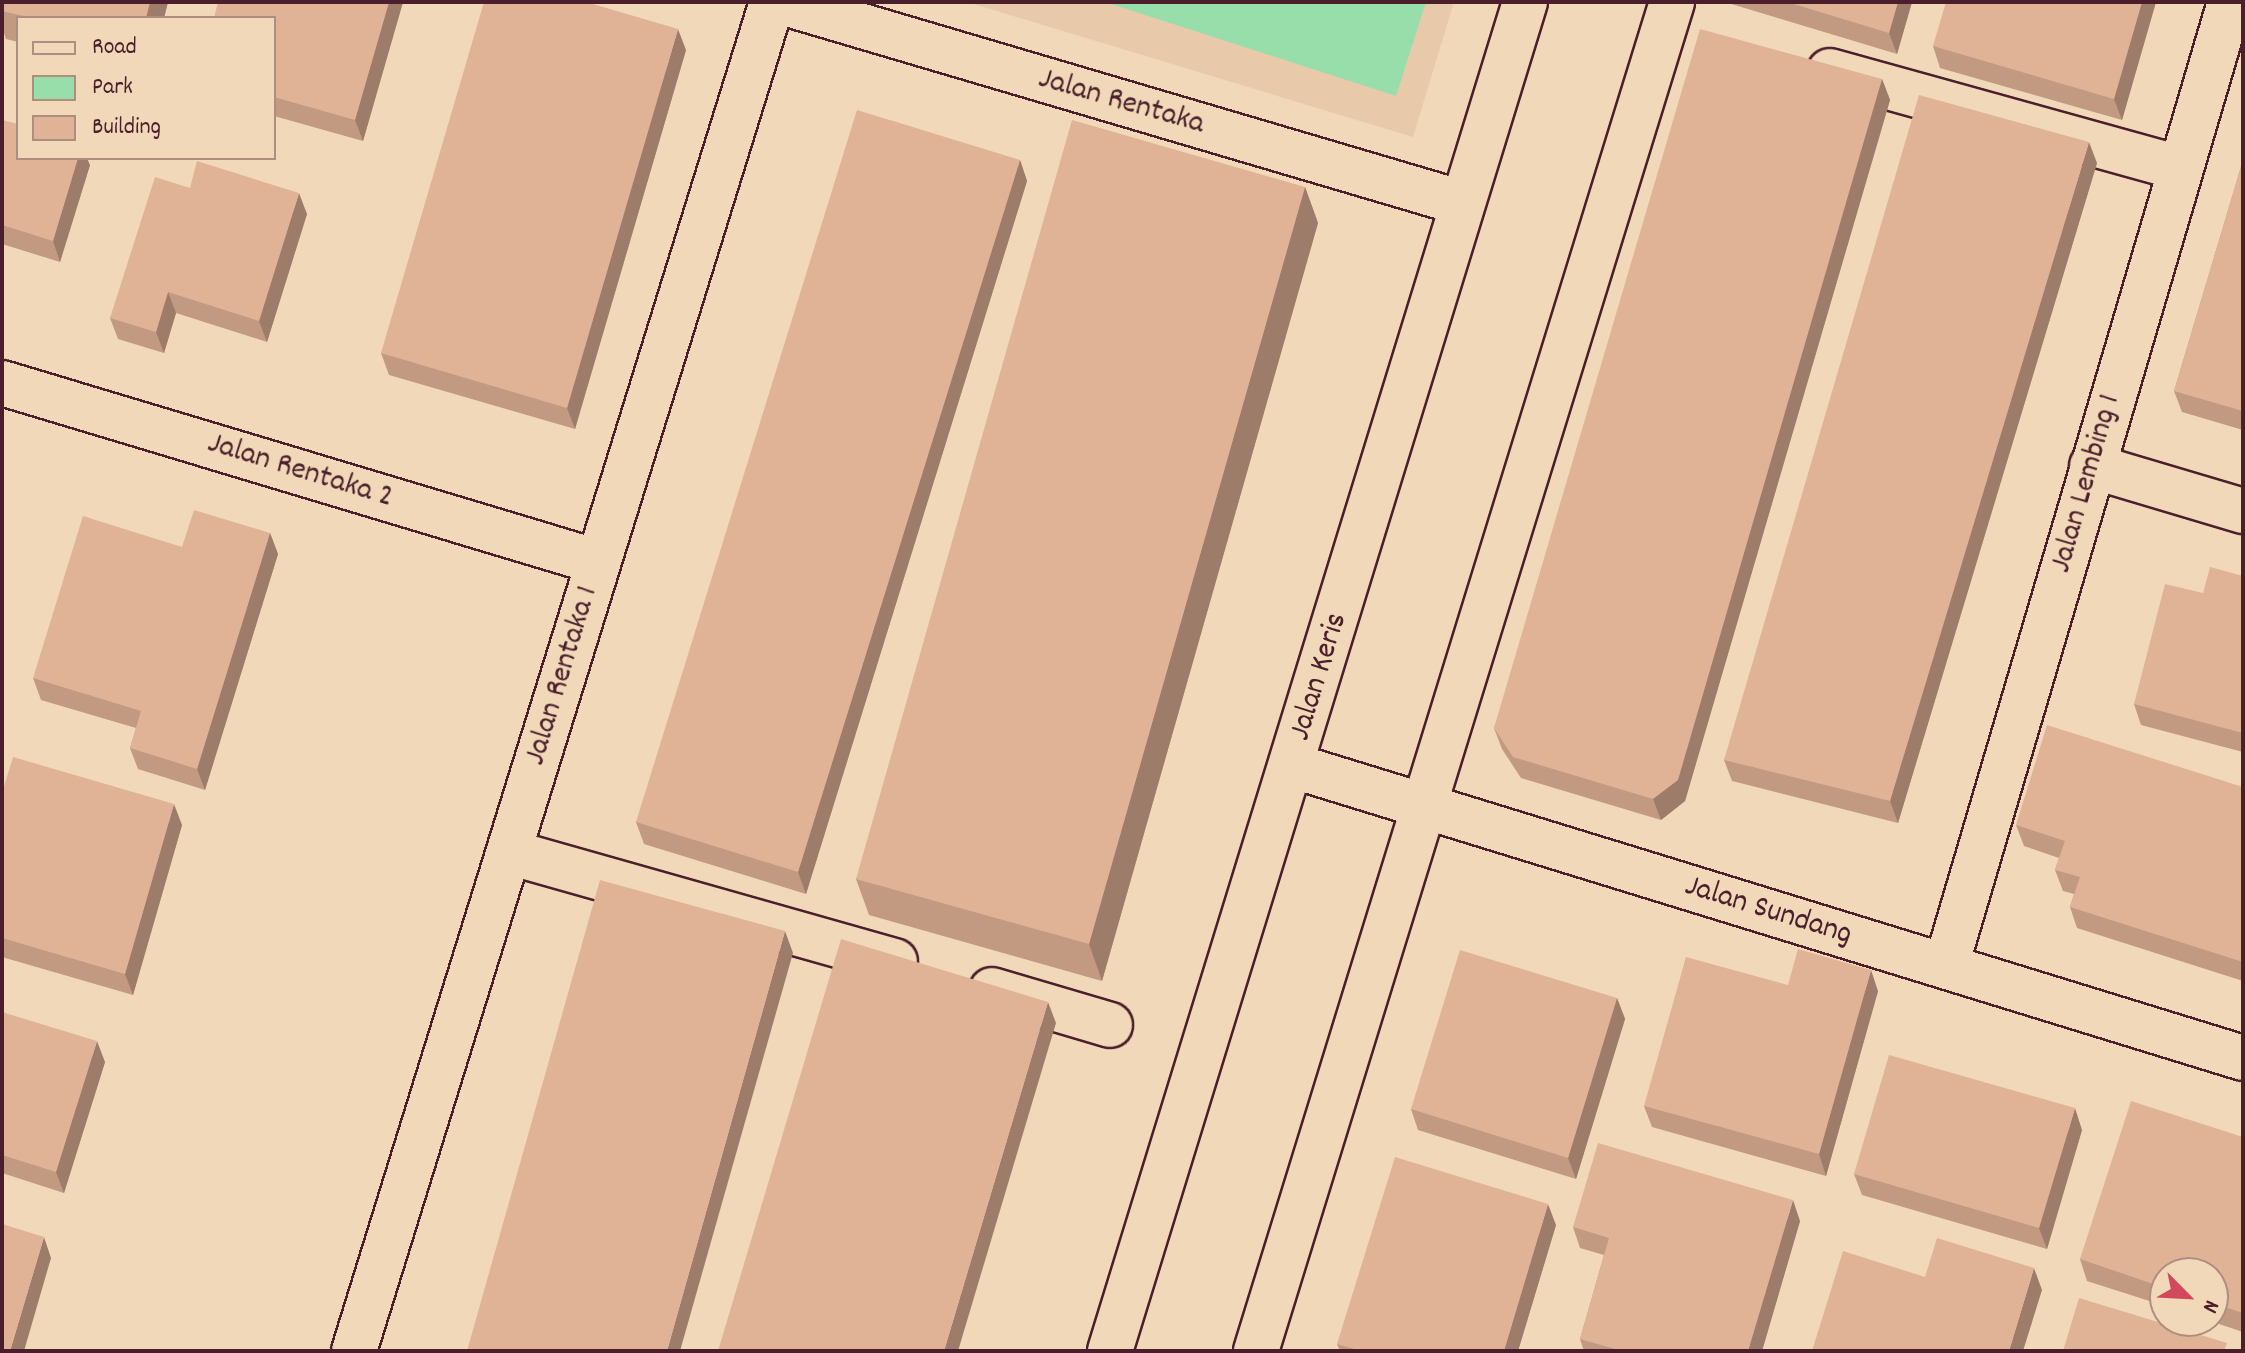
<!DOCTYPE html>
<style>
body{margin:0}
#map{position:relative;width:2245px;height:1353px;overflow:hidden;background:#f0d8b8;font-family:Dekko,sans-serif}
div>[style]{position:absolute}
.built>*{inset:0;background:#e8caab}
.green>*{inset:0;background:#98deab}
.roads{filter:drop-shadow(2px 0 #4a1f2b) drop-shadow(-2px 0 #4a1f2b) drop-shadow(0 2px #4a1f2b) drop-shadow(0 -2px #4a1f2b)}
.minor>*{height:44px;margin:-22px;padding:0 22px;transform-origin:22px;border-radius:22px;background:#f0d8b8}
.tertiary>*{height:44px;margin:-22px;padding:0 22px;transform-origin:22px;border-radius:22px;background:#f0d8b8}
.wall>*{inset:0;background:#c19a81}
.shaded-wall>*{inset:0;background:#9d7d69}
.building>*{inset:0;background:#e0b396}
span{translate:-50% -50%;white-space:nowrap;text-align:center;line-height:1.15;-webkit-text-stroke:8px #f0d8b8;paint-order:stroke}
.street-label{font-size:32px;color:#4a1f2b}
.frame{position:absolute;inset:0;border:4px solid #4a1f2b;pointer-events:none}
.legend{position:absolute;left:16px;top:16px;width:260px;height:144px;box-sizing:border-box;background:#f0d8b8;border:2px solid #ae8e80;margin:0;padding:10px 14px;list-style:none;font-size:24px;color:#4a1f2b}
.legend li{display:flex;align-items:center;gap:16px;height:40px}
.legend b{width:40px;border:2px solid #ae8e80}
.north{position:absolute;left:2149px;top:1257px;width:80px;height:80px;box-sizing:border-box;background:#f0d8b8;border:2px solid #ae8e80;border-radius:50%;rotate:114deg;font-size:22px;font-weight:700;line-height:32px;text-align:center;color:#4a1f2b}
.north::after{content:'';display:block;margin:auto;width:28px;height:36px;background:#d1495b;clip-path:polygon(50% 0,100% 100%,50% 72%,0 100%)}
</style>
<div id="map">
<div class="built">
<i style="clip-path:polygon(967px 2px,1454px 2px,1413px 137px)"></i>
</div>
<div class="green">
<i style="clip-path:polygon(1105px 2px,1426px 2px,1396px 96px)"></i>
</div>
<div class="roads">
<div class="minor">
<i style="left:781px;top:2px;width:710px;rotate:16.44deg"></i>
<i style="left:1830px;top:71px;width:363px;rotate:15.5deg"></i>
<i style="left:2px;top:383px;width:622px;rotate:16.72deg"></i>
<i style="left:2092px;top:466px;width:158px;rotate:16.6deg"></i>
<i style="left:1294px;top:766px;width:993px;rotate:17.1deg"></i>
<i style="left:509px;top:852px;width:401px;rotate:15.8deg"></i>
<i style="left:1946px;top:966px;width:1005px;rotate:-73.58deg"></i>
<i style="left:992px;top:990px;width:123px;rotate:16.5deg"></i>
<i style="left:354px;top:1351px;width:1412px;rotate:-72.78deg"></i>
<i style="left:1256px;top:1351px;width:1412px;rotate:-72.86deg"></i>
</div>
<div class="tertiary">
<i style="left:1110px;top:1351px;width:1411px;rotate:-72.9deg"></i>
</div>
</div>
<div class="wall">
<i style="clip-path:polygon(2px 2px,168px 2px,164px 18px,18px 18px,18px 42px,6px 39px,2px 27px)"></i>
<i style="clip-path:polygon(403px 2px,363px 141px,274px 116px,274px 18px)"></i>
<i style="clip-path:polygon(1728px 2px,1912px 2px,1897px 54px,1728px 3px)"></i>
<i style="clip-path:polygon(2156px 2px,2122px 120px,1940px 68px,1933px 46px)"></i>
<i style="clip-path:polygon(686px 50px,575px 429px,389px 375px,381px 353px)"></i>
<i style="clip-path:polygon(1882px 79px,1890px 100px,1685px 801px,1661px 820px,1521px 778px,1502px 749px,1494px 728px)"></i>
<i style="clip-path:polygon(2px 120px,90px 165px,60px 262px,2px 244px)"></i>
<i style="clip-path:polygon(1020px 160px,1027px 181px,806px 894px,644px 844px,636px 822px)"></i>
<i style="clip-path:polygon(2243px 160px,2243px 430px,2182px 412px,2174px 391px)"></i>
<i style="clip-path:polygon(2097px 163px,1898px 823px,1732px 781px,1724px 760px)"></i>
<i style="clip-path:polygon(1305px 187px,1318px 223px,1102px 981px,869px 915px,856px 879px)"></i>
<i style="clip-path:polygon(190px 188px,307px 214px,267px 342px,176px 313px,164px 353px,118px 339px,110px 318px)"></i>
<i style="clip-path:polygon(270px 533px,278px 554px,205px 790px,138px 769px,130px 748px,136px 728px,41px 700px,33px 678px)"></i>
<i style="clip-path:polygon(2243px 576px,2243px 752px,2141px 725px,2134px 704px,2203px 593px)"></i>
<i style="clip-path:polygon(2243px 787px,2243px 981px,2077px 928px,2070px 907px,2074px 894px,2063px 891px,2055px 870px,2059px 858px,2024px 846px,2016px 825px)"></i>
<i style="clip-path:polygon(2px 793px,182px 825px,133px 995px,2px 957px)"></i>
<i style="clip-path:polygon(1788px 985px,1878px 991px,1826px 1176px,1652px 1127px,1644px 1106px)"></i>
<i style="clip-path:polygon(1617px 998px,1625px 1019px,1576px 1179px,1418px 1130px,1411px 1109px)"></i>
<i style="clip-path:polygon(2px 1012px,105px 1062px,64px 1193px,2px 1173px)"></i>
<i style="clip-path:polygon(2082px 1130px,2047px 1249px,1862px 1195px,1854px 1174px)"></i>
<i style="clip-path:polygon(2243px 1137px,2243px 1332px,2210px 1321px,2213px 1321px,2213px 1273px,2165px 1273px,2165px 1306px,2087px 1281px,2080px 1259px)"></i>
<i style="clip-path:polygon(1800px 1221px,1762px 1351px,1584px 1351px,1580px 1339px,1604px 1255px,1580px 1248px,1573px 1227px)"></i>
<i style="clip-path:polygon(1556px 1225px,1518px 1351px,1340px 1351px,1337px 1344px)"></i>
</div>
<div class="shaded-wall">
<i style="clip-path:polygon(150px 2px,168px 2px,164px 18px,146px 18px)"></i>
<i style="clip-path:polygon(389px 2px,403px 2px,363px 141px,355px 120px)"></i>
<i style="clip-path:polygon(1898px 2px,1912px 2px,1897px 54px,1889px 33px)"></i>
<i style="clip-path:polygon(2142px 2px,2156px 2px,2122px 120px,2114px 99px)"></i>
<i style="clip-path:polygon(678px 29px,686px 50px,575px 429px,567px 408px)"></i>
<i style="clip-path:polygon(1882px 79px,1890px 100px,1685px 801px,1661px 820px,1653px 799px)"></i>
<i style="clip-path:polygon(2089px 142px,2097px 163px,1898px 823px,1890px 801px)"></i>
<i style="clip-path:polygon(78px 158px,87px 158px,90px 165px,60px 262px,53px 241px)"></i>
<i style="clip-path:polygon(1020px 160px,1027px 181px,806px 894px,798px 872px)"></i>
<i style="clip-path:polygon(1305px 187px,1318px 223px,1102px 981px,1089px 944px)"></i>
<i style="clip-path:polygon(299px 193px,307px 214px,267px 342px,259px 321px)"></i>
<i style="clip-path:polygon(168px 292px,176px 313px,164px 353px,156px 332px)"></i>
<i style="clip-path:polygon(270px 533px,278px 554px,205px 790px,197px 769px)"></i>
<i style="clip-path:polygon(174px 804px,182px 825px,133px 995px,125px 974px)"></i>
<i style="clip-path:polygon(785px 931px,793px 953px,680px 1351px,667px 1351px)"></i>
<i style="clip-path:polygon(1871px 970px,1878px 991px,1826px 1176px,1819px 1154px)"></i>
<i style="clip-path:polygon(1617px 998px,1625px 1019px,1576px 1179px,1568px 1158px)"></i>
<i style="clip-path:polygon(1048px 1002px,1056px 1023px,958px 1351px,944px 1351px)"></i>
<i style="clip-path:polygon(97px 1041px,105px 1062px,64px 1193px,56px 1172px)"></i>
<i style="clip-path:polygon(2075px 1108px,2082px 1130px,2047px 1249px,2039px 1228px)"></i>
<i style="clip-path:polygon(1793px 1200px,1800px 1221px,1762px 1351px,1748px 1351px)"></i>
<i style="clip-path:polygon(1548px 1204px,1556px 1225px,1518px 1351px,1504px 1351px)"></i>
<i style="clip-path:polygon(44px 1237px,51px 1258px,24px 1351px,10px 1351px)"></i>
<i style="clip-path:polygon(2034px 1268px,2042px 1290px,2023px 1351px,2009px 1351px)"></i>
</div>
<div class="building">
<i style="clip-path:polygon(2px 2px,150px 2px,146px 18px,32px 18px,2px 11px)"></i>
<i style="clip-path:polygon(218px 2px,389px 2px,355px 120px,274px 97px,274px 18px,214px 18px)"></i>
<i style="clip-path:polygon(484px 2px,586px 2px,678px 29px,567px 408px,381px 353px)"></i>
<i style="clip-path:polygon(1787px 2px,1898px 2px,1889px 33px)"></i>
<i style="clip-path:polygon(1946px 2px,2142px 2px,2114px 99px,1933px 46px)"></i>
<i style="clip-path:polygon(1700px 29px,1882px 79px,1678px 780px,1653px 799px,1513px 757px,1494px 728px)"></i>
<i style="clip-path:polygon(1919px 95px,2089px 142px,1890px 801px,1724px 760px)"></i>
<i style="clip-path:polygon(857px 110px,1020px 160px,798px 872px,636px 822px)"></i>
<i style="clip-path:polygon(2px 120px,18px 124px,18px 158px,78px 158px,53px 241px,2px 225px)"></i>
<i style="clip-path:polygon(1072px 120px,1305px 187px,1089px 944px,856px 879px)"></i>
<i style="clip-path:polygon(2243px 160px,2243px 411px,2174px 391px)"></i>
<i style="clip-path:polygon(197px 161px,299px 193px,259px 321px,168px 292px,156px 332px,110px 318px,155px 177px,190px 188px)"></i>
<i style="clip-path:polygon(194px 510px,270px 533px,197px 769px,130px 748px,141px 711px,33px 678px,83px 516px,182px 547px)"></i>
<i style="clip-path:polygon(2210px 567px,2243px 576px,2243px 733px,2134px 704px,2165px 584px,2203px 593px)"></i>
<i style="clip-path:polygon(2047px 725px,2243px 787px,2243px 962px,2070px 907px,2080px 877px,2055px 870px,2065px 841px,2016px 825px)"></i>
<i style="clip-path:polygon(13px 757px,174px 804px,125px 974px,2px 938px,2px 793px)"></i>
<i style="clip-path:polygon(600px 880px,785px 931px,667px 1351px,467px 1351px)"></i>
<i style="clip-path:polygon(841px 939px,1048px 1002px,944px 1351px,718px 1351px)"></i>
<i style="clip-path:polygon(1798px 949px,1871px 970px,1819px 1154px,1644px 1106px,1686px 957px,1788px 985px)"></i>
<i style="clip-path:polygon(1460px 950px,1617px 998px,1568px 1158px,1411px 1109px)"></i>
<i style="clip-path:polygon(2px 1012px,97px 1041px,56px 1172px,2px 1155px)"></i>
<i style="clip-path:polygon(1889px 1055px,2075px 1108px,2039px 1228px,1854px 1174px)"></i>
<i style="clip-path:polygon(2131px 1101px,2243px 1137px,2243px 1313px,2213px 1303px,2213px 1273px,2165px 1273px,2165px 1288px,2080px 1259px)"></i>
<i style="clip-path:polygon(1598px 1143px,1793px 1200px,1748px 1351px,1622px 1351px,1580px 1339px,1609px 1238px,1573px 1227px)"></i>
<i style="clip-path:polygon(1395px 1157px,1548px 1204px,1504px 1351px,1361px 1351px,1337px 1344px)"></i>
<i style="clip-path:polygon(2px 1224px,44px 1237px,10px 1351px,2px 1351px)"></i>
<i style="clip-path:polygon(1937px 1238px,2034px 1268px,2009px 1351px,1812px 1351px,1843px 1251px,1925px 1277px)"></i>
<i style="clip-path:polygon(2079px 1298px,2227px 1343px,2224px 1351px,2063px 1351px)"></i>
</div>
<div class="street-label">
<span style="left:1121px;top:103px;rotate:16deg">Jalan Rentaka</span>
<span style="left:300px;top:472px;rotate:17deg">Jalan Rentaka 2</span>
<span style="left:2087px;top:484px;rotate:-74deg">Jalan Lembing 1</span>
<span style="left:563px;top:676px;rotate:-73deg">Jalan Rentaka 1</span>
<span style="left:1320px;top:677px;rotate:-73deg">Jalan Keris</span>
<span style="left:1768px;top:912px;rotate:17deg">Jalan Sundang</span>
</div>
<div class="frame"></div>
<ul class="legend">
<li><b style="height:10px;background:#f0d8b8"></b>Road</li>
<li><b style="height:22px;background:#98deab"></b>Park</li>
<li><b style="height:22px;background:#e0b396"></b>Building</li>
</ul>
<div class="north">N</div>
</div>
